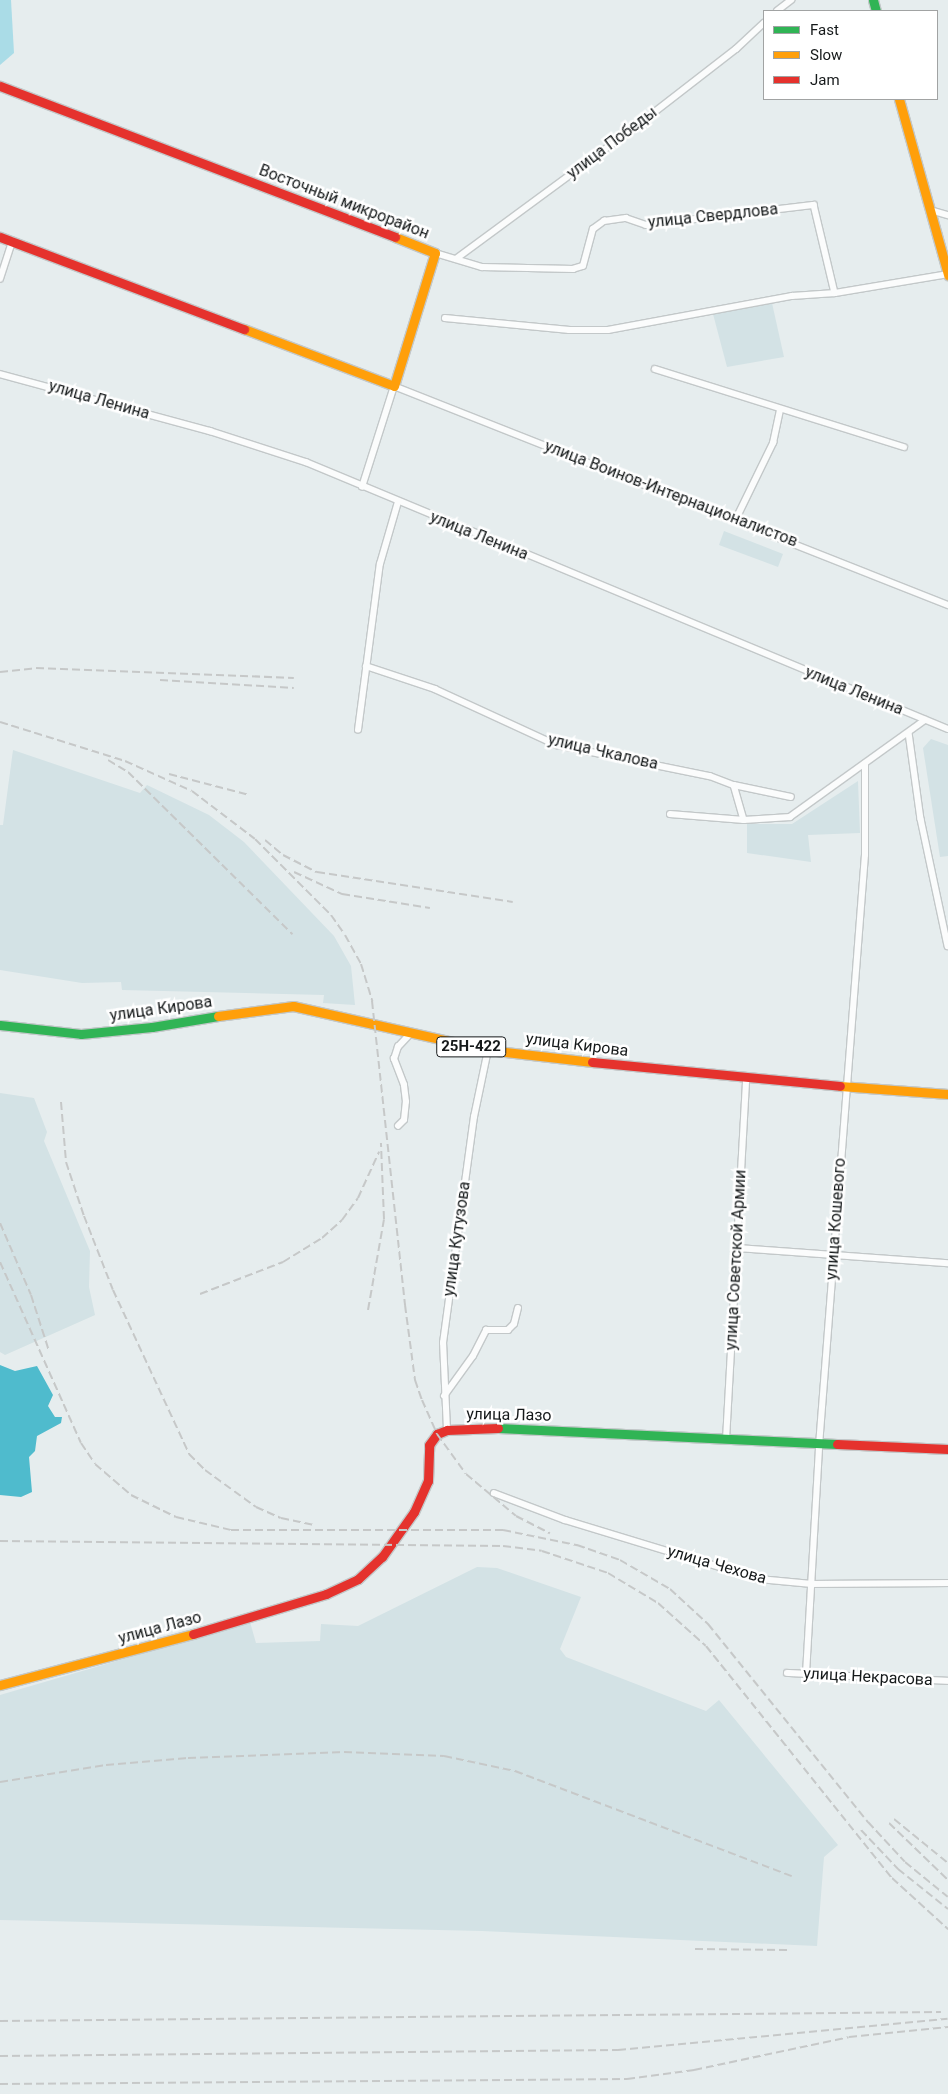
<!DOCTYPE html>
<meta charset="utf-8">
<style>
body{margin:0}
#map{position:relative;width:948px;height:2094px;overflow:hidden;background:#e6edee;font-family:Roboto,sans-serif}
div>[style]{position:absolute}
.built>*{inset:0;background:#d3e2e5}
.green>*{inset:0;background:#aadce7}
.water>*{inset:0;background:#4fbbcd}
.roads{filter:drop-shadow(1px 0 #c3c8c9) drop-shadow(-1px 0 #c3c8c9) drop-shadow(0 1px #c3c8c9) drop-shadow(0 -1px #c3c8c9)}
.street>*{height:5.5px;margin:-2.75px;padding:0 2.75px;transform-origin:2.75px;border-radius:2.75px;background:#fbfcfc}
.fast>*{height:9px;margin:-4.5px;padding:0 4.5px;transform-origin:4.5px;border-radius:4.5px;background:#30b455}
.slow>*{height:9px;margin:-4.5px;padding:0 4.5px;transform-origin:4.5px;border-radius:4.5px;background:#ff9f0a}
.jam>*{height:9px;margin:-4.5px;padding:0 4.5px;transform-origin:4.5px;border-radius:4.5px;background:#e5322d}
.rail>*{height:2px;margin-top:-1px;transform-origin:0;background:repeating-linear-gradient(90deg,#c6c8c8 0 8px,transparent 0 12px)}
span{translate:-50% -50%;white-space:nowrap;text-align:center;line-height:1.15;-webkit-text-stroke:5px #fff;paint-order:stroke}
.shield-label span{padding:1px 4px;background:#fff;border:1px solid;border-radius:4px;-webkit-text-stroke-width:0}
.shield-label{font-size:15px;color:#15191a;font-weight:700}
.street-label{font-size:16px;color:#15191a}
.legend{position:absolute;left:763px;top:10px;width:175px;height:90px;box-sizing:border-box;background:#fff;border:1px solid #a1a3a3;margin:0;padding:6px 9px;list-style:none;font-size:15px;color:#15191a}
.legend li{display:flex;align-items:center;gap:10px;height:25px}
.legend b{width:25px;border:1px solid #a1a3a3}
</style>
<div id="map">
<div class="built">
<i style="clip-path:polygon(772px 303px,784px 357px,727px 367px,713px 314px)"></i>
<i style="clip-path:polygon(724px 531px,783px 554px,778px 567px,719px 545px)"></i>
<i style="clip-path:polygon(931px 739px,948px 745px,948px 856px,940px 857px,923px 748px)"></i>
<i style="clip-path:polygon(13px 750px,140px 793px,147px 785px,209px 815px,244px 842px,334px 936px,351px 966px,355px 1005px,323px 1003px,324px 995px,122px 990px,121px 982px,82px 983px,0 970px,0 825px,3px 825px)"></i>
<i style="clip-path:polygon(858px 781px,860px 833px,808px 835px,811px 862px,747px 853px,747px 824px,792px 824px)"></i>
<i style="clip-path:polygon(0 1093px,34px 1098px,47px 1132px,44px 1141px,90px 1251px,89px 1287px,95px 1315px,5px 1355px,0 1352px)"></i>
<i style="clip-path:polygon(477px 1567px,497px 1568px,581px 1597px,560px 1649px,566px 1657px,706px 1711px,719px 1700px,838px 1845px,824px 1857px,817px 1946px,482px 1931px,0 1920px,0 1695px,250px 1622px,256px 1643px,320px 1641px,321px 1624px,358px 1626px)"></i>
</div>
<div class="green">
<i style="clip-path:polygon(0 0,11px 0,14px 53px,0 65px)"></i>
</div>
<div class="water">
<i style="clip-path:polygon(0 1365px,15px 1371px,37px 1366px,53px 1395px,48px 1406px,55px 1417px,62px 1417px,61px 1423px,37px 1436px,35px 1451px,29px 1457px,32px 1492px,21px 1497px,0 1495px)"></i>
</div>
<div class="roads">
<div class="street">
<i style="left:777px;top:11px;width:18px;rotate:-38deg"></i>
<i style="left:930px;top:210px;width:19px;rotate:16deg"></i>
<i style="left:435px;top:253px;width:49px;rotate:16.6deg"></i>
<i style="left:482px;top:267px;width:91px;rotate:1.3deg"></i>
<i style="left:573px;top:269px;width:10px;rotate:-17deg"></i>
<i style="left:583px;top:266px;width:38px;rotate:-75deg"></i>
<i style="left:593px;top:229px;width:14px;rotate:-36deg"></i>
<i style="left:604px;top:221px;width:22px;rotate:-8deg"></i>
<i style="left:626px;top:218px;width:21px;rotate:19deg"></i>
<i style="left:646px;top:225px;width:169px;rotate:-6.8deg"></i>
<i style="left:814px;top:205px;width:90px;rotate:76.6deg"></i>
<i style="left:456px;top:259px;width:226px;rotate:-36.4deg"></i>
<i style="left:638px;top:125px;width:124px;rotate:-37.8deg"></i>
<i style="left:736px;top:49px;width:38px;rotate:-43deg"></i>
<i style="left:0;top:279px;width:40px;rotate:-72deg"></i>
<i style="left:445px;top:318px;width:125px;rotate:5.5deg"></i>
<i style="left:569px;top:330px;width:39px"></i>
<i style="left:608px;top:330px;width:187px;rotate:-10.5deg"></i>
<i style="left:792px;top:296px;width:43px;rotate:-4deg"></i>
<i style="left:835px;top:293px;width:115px;rotate:-9.5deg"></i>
<i style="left:655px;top:369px;width:261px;rotate:17.4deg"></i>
<i style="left:0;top:374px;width:218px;rotate:15.2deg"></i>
<i style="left:210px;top:431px;width:101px;rotate:17.9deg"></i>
<i style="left:306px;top:462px;width:695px;rotate:22.58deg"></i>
<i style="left:362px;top:487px;width:106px;rotate:-72.4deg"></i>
<i style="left:394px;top:386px;width:596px;rotate:21.57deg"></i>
<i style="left:736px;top:519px;width:85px;rotate:-64deg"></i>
<i style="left:773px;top:443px;width:34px;rotate:-78deg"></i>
<i style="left:366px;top:666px;width:73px;rotate:18.4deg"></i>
<i style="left:435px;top:689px;width:134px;rotate:24.7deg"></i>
<i style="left:557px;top:745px;width:156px;rotate:11.5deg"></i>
<i style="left:710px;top:776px;width:26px;rotate:21deg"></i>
<i style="left:734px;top:785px;width:58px;rotate:11.9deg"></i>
<i style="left:358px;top:730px;width:167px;rotate:-82.5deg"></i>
<i style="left:380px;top:564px;width:65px;rotate:-73.8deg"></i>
<i style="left:909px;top:733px;width:87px;rotate:82.1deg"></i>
<i style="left:921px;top:819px;width:130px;rotate:78deg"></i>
<i style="left:734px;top:785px;width:36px;rotate:74deg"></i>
<i style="left:670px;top:814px;width:74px;rotate:4.6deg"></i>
<i style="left:744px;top:820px;width:46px;rotate:-3.7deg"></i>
<i style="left:790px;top:817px;width:166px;rotate:-35.7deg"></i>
<i style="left:398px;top:1126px;width:8px;rotate:-45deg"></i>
<i style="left:404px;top:1120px;width:18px;rotate:-84deg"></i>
<i style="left:406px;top:1102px;width:17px;rotate:-97deg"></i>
<i style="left:404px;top:1085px;width:28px;rotate:-111deg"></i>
<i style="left:394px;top:1059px;width:13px;rotate:-72deg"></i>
<i style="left:398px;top:1047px;width:18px;rotate:-47deg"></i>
<i style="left:737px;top:1248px;width:212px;rotate:4.1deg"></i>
<i style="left:444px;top:1396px;width:49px;rotate:-54.1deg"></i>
<i style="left:473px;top:1356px;width:29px;rotate:-63deg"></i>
<i style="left:486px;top:1330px;width:22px"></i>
<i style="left:508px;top:1330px;width:8px;rotate:-45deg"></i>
<i style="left:514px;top:1324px;width:16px;rotate:-76deg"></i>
<i style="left:447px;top:1430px;width:87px;rotate:-92.6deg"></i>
<i style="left:443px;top:1343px;width:228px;rotate:-82.2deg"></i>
<i style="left:474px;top:1117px;width:68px;rotate:-78.2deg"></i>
<i style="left:726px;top:1440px;width:362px;rotate:-86.8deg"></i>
<i style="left:494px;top:1493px;width:76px;rotate:20.8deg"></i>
<i style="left:565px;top:1520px;width:203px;rotate:16.9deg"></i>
<i style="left:759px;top:1579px;width:53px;rotate:5.4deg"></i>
<i style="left:812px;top:1584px;width:136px;rotate:-0.4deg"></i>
<i style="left:787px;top:1673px;width:161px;rotate:2.8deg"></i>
<i style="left:806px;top:1674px;width:228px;rotate:-86.7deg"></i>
<i style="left:819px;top:1446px;width:593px;rotate:-85.55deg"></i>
<i style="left:865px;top:855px;width:91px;rotate:-90deg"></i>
</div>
<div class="fast">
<i style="left:873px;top:0;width:11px;rotate:75deg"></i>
<i style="left:0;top:1025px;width:81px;rotate:6.3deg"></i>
<i style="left:81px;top:1034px;width:71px;rotate:-5.6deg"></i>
<i style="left:152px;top:1027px;width:67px;rotate:-9.5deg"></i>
<i style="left:498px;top:1428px;width:339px;rotate:2.7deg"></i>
</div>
<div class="slow">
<i style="left:899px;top:99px;width:183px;rotate:74.4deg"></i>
<i style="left:244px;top:329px;width:160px;rotate:20.8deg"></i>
<i style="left:394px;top:386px;width:139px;rotate:-72.9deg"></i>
<i style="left:435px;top:253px;width:43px;rotate:-158.2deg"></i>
<i style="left:218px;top:1016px;width:76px;rotate:-7.6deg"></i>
<i style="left:293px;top:1006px;width:200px;rotate:12.7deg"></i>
<i style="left:488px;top:1050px;width:105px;rotate:6.6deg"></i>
<i style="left:840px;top:1086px;width:108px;rotate:4.2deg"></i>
<i style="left:0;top:1685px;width:200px;rotate:-14.8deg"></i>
</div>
<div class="jam">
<i style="left:0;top:86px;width:423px;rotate:20.9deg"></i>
<i style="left:0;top:237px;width:261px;rotate:20.7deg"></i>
<i style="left:592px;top:1062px;width:249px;rotate:5.5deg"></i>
<i style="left:837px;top:1444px;width:111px;rotate:2.6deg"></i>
<i style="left:193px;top:1634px;width:139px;rotate:-16.7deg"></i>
<i style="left:326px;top:1594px;width:35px;rotate:-25deg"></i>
<i style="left:358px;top:1579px;width:33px;rotate:-43deg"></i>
<i style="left:382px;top:1557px;width:55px;rotate:-54.6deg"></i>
<i style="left:414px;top:1512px;width:34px;rotate:-66deg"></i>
<i style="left:428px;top:1481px;width:36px;rotate:-88deg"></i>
<i style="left:429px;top:1445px;width:14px;rotate:-54deg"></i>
<i style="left:437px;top:1434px;width:11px;rotate:-22deg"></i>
<i style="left:447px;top:1430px;width:51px;rotate:-2.2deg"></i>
</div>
</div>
<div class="rail">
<i style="left:0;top:672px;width:36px;rotate:-6deg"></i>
<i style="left:36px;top:668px;width:258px;rotate:2.2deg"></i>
<i style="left:160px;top:680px;width:134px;rotate:3.4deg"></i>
<i style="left:0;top:722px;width:131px;rotate:17.3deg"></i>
<i style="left:125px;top:761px;width:73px;rotate:24.1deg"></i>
<i style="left:192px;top:791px;width:79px;rotate:37.3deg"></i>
<i style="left:255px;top:839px;width:107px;rotate:45deg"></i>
<i style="left:331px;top:915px;width:24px;rotate:55deg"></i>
<i style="left:345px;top:935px;width:33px;rotate:61deg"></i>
<i style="left:361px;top:964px;width:39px;rotate:73deg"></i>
<i style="left:372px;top:1001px;width:306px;rotate:83.8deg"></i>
<i style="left:405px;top:1305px;width:76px;rotate:82.4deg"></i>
<i style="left:415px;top:1380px;width:21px;rotate:71deg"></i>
<i style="left:422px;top:1400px;width:37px;rotate:66deg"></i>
<i style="left:437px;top:1434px;width:49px;rotate:54.1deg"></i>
<i style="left:466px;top:1474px;width:65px;rotate:40deg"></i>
<i style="left:516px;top:1516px;width:38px;rotate:27deg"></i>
<i style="left:108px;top:760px;width:23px;rotate:31deg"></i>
<i style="left:128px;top:772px;width:231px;rotate:44.6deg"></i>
<i style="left:169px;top:774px;width:83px;rotate:14.7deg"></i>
<i style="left:265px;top:840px;width:23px;rotate:40deg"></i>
<i style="left:283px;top:855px;width:38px;rotate:27deg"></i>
<i style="left:317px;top:872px;width:198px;rotate:8.7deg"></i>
<i style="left:294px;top:872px;width:53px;rotate:24.6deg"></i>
<i style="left:342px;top:894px;width:89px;rotate:9deg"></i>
<i style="left:61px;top:1102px;width:60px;rotate:85.2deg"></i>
<i style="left:66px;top:1162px;width:57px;rotate:71.6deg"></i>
<i style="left:84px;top:1216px;width:79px;rotate:68.6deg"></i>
<i style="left:113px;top:1290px;width:181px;rotate:65.1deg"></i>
<i style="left:189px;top:1454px;width:23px;rotate:45deg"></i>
<i style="left:205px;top:1470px;width:63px;rotate:36deg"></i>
<i style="left:256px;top:1507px;width:27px;rotate:24deg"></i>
<i style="left:281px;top:1518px;width:35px;rotate:12deg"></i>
<i style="left:0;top:1223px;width:78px;rotate:66.7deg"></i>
<i style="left:31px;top:1295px;width:59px;rotate:72.2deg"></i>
<i style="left:0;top:1262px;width:198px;rotate:65.9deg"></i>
<i style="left:81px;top:1443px;width:25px;rotate:56deg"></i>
<i style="left:95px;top:1464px;width:48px;rotate:40.7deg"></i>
<i style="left:131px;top:1495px;width:50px;rotate:26.1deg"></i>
<i style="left:176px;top:1517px;width:57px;rotate:13.3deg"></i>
<i style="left:231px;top:1530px;width:272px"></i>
<i style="left:503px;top:1530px;width:76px;rotate:11.5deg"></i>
<i style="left:577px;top:1545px;width:46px;rotate:19.2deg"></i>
<i style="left:620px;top:1560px;width:58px;rotate:30.1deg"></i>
<i style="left:670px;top:1589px;width:52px;rotate:42.6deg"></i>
<i style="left:708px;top:1624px;width:255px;rotate:51.1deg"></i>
<i style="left:868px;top:1822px;width:54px;rotate:47.2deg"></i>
<i style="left:905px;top:1862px;width:55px;rotate:39.1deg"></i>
<i style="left:200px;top:1294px;width:89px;rotate:-21.1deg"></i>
<i style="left:283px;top:1262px;width:46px;rotate:-31.6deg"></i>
<i style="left:322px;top:1238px;width:27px;rotate:-42deg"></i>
<i style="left:342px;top:1220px;width:27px;rotate:-54deg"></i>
<i style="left:358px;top:1198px;width:51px;rotate:-65.5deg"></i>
<i style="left:368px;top:1310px;width:92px;rotate:-80deg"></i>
<i style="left:384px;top:1219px;width:76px;rotate:-92.3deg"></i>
<i style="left:0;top:1541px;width:503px;rotate:0.57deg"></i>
<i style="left:503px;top:1546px;width:39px;rotate:7deg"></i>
<i style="left:542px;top:1551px;width:70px;rotate:18.4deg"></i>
<i style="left:608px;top:1573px;width:58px;rotate:31deg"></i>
<i style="left:658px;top:1603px;width:64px;rotate:41.9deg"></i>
<i style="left:706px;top:1646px;width:297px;rotate:51.3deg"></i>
<i style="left:892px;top:1878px;width:76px;rotate:42.3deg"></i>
<i style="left:0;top:1782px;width:107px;rotate:-9.1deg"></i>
<i style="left:106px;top:1765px;width:82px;rotate:-4.9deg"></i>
<i style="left:188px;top:1758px;width:156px;rotate:-2.2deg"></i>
<i style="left:344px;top:1752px;width:100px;rotate:2.3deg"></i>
<i style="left:444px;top:1756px;width:73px;rotate:11.9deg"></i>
<i style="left:515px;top:1771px;width:296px;rotate:20.8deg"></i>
<i style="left:894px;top:1819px;width:70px;rotate:39.2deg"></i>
<i style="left:889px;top:1823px;width:82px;rotate:44deg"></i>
<i style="left:861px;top:1830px;width:54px;rotate:46.5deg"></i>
<i style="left:898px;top:1869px;width:64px;rotate:38.7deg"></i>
<i style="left:695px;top:1949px;width:92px;rotate:0.6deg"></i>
<i style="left:0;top:2021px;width:941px;rotate:-0.55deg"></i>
<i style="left:0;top:2056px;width:618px;rotate:-0.56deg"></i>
<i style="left:618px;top:2050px;width:331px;rotate:-5.4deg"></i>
<i style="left:0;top:2084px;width:627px;rotate:-0.46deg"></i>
<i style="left:627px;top:2079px;width:68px;rotate:-7.7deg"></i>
<i style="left:694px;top:2070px;width:158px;rotate:-12deg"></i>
<i style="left:849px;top:2037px;width:100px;rotate:-5.8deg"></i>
</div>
<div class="shield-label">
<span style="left:471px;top:1047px">25Н-422</span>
</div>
<div class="street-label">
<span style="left:612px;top:143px;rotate:-37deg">улица Победы</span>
<span style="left:344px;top:202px;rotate:21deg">Восточный микрорайон</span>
<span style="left:713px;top:216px;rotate:-6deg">улица Свердлова</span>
<span style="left:99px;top:400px;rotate:16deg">улица Ленина</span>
<span style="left:671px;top:494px;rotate:21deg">улица Воинов-Интернационалистов</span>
<span style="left:479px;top:536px;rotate:22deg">улица Ленина</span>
<span style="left:854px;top:691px;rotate:22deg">улица Ленина</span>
<span style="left:603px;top:752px;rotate:13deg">улица Чкалова</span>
<span style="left:161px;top:1009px;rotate:-8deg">улица Кирова</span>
<span style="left:577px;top:1045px;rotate:7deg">улица Кирова</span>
<span style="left:836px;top:1219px;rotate:-86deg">улица Кошевого</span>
<span style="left:457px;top:1239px;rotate:-82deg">улица Кутузова</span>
<span style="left:736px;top:1260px;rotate:-87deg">улица Советской Армии</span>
<span style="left:509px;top:1415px;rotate:1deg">улица Лазо</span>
<span style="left:717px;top:1565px;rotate:16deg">улица Чехова</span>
<span style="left:160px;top:1628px;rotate:-15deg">улица Лазо</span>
<span style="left:868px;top:1677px;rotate:3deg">улица Некрасова</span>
</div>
<ul class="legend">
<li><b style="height:6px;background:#30b455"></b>Fast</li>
<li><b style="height:6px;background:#ff9f0a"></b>Slow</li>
<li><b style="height:6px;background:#e5322d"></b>Jam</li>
</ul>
</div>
